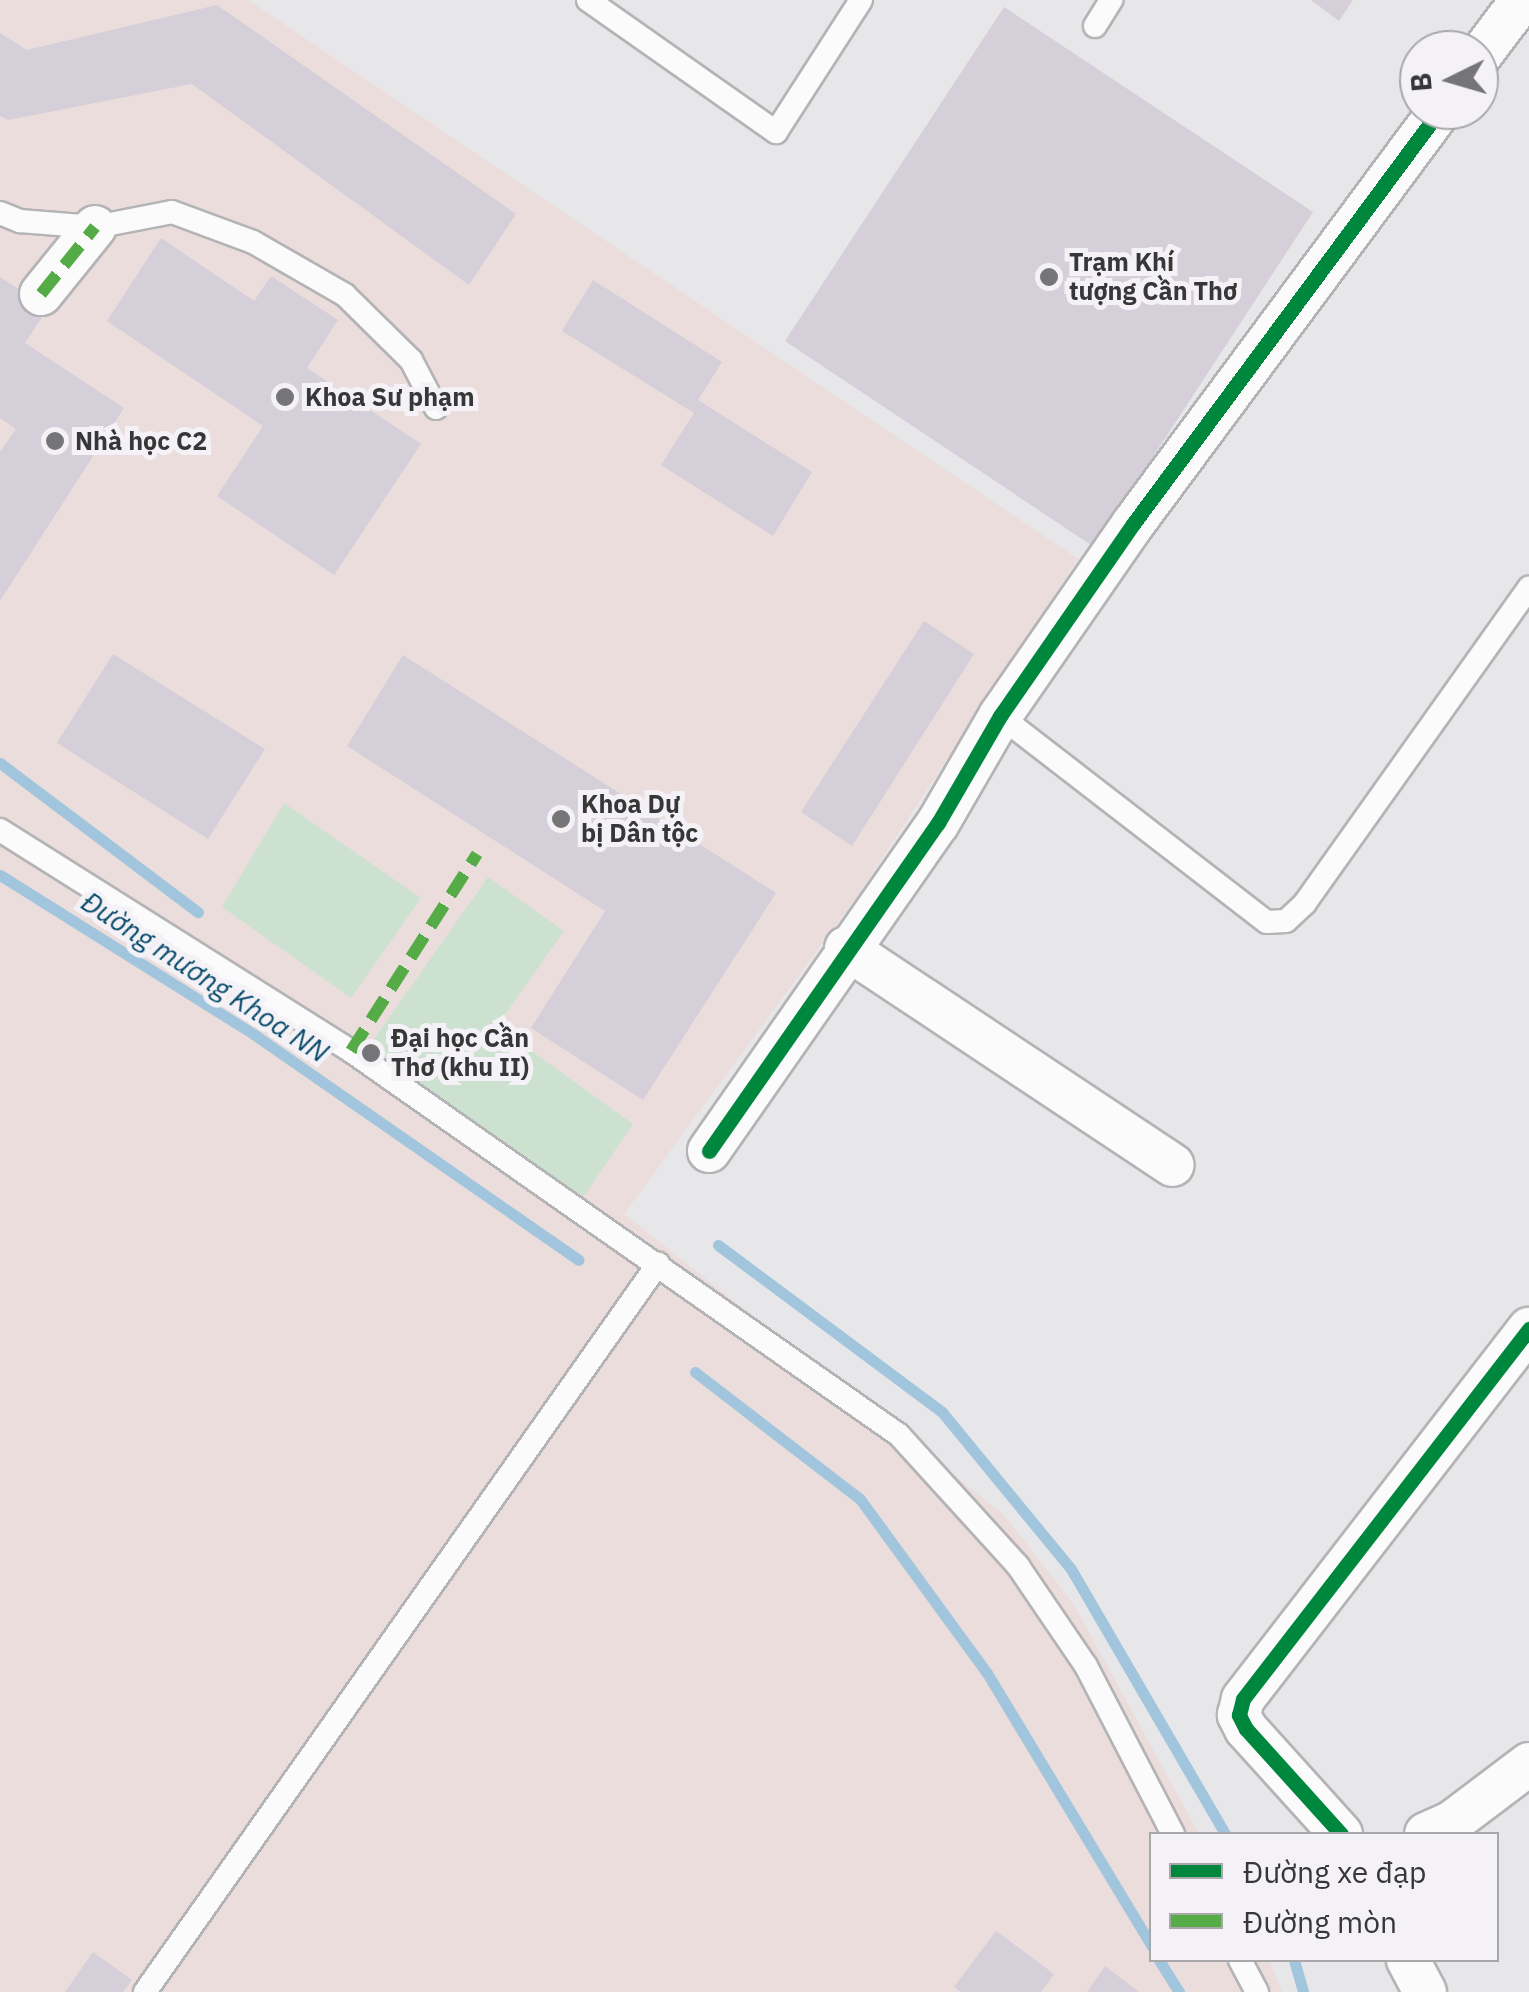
<!DOCTYPE html>
<meta charset="utf-8">
<style>
body{margin:0}
#map{position:relative;width:1529px;height:1992px;overflow:hidden;background:#e7e6e8;font-family:"IBM Plex Sans",sans-serif}
div>[style]{position:absolute}
.education>*{inset:0;background:#ebdddb}
.green>*{inset:0;background:#cde1d1}
.stream>*{height:11px;margin:-5.5px;padding:0 5.5px;transform-origin:5.5px;border-radius:5.5px;background:#a2c5de}
.building>*{inset:0;background:#d4cfd9}
.roads{filter:drop-shadow(2px 0 #b4b3b5) drop-shadow(-2px 0 #b4b3b5) drop-shadow(0 2px #b4b3b5) drop-shadow(0 -2px #b4b3b5)}
.lane>*{height:22px;margin:-11px;padding:0 11px;transform-origin:11px;border-radius:11px;background:#fbfbfc}
.street>*{height:42px;margin:-21px;padding:0 21px;transform-origin:21px;border-radius:21px;background:#fbfbfc}
.quiet>*{height:12px;margin-top:-6px;transform-origin:0;background:repeating-linear-gradient(90deg,#55ac46 0 25px,transparent 0 37px)}
.cycleway>*{height:15px;margin:-7.5px;padding:0 7.5px;transform-origin:7.5px;border-radius:7.5px;background:#00873e}
.dots>*{width:28px;height:28px;translate:-50% -50%;box-sizing:border-box;border:5px solid #f4f2f6;border-radius:50%}
span{translate:-50% -50%;white-space:nowrap;text-align:center;line-height:1.15;-webkit-text-stroke:10px #f4f2f6;paint-order:stroke}
.poi-label{font-size:25px;color:#373738;font-weight:700}
.left{translate:0 -50%;text-align:left}
.water-label{font-size:28px;color:#0b4d6d;font-style:italic}
.legend{position:absolute;left:1149px;top:1832px;width:350px;height:130px;box-sizing:border-box;background:#f4f2f6;border:2px solid #a8a7aa;margin:0;padding:12px 18px;list-style:none;font-size:30px;color:#373738}
.legend li{display:flex;align-items:center;gap:20px;height:50px}
.legend b{width:50px;border:2px solid #a8a7aa}
.north{position:absolute;left:1399px;top:30px;width:100px;height:100px;box-sizing:border-box;background:#f4f2f6;border:2px solid #a8a7aa;border-radius:50%;rotate:265deg;font-size:28px;font-weight:700;line-height:40px;text-align:center;color:#373738}
.north::after{content:'';display:block;margin:auto;width:35px;height:45px;background:#757476;clip-path:polygon(50% 0,100% 100%,50% 72%,0 100%)}
</style>
<div id="map">
<div class="education">
<i style="clip-path:polygon(0 0,248px 0,1078px 559px,860px 892px,624px 1214px,1004px 1515px,1074px 1605px,1199px 1834px,1152px 1834px,1152px 1960px,1269px 1960px,1282px 1992px,0 1992px)"></i>
</div>
<div class="green">
<i style="clip-path:polygon(284px 803px,421px 898px,351px 998px,222px 907px)"></i>
<i style="clip-path:polygon(488px 877px,564px 931px,497px 1026px,633px 1124px,582px 1199px,369px 1046px)"></i>
</div>
<div class="stream">
<i style="left:0;top:763px;width:248px;rotate:37deg"></i>
<i style="left:0;top:875px;width:301px;rotate:32.1deg"></i>
<i style="left:255px;top:1035px;width:394px;rotate:34.8deg"></i>
<i style="left:718px;top:1245px;width:279px;rotate:36.7deg"></i>
<i style="left:942px;top:1412px;width:203px;rotate:50.6deg"></i>
<i style="left:1071px;top:1569px;width:306px;rotate:59.8deg"></i>
<i style="left:695px;top:1372px;width:208px;rotate:37.6deg"></i>
<i style="left:860px;top:1499px;width:215px;rotate:53.9deg"></i>
<i style="left:987px;top:1673px;width:320px;rotate:58.9deg"></i>
<i style="left:1159px;top:1960px;width:38px;rotate:58deg"></i>
<i style="left:1294px;top:1960px;width:33px;rotate:74deg"></i>
</div>
<div class="building">
<i style="clip-path:polygon(1311px 0,1353px 0,1339px 21px)"></i>
<i style="clip-path:polygon(217px 5px,516px 214px,469px 285px,192px 84px,8px 120px,0 116px,0 33px,27px 50px)"></i>
<i style="clip-path:polygon(1004px 7px,1313px 212px,1094px 547px,785px 341px)"></i>
<i style="clip-path:polygon(161px 238px,254px 301px,271px 276px,338px 320px,307px 368px,421px 444px,334px 575px,217px 496px,263px 426px,107px 321px)"></i>
<i style="clip-path:polygon(0 277px,48px 308px,25px 343px,124px 408px,0 601px,0 452px,16px 429px,0 418px)"></i>
<i style="clip-path:polygon(593px 280px,722px 362px,698px 400px,812px 472px,773px 536px,661px 465px,694px 413px,562px 331px)"></i>
<i style="clip-path:polygon(924px 621px,974px 654px,852px 846px,801px 812px)"></i>
<i style="clip-path:polygon(113px 654px,265px 749px,208px 839px,57px 743px)"></i>
<i style="clip-path:polygon(403px 655px,776px 893px,643px 1100px,531px 1028px,605px 911px,347px 746px)"></i>
<i style="clip-path:polygon(996px 1931px,1054px 1974px,1041px 1992px,961px 1992px,954px 1987px)"></i>
<i style="clip-path:polygon(93px 1952px,132px 1980px,123px 1992px,65px 1992px)"></i>
<i style="clip-path:polygon(1105px 1966px,1139px 1992px,1087px 1992px)"></i>
</div>
<div class="roads">
<div class="lane">
<i style="left:588px;top:0;width:230px;rotate:35.1deg"></i>
<i style="left:776px;top:132px;width:157px;rotate:-57.2deg"></i>
<i style="left:1095px;top:26px;width:31px;rotate:-58deg"></i>
<i style="left:0;top:213px;width:22px;rotate:22deg"></i>
<i style="left:20px;top:221px;width:75px;rotate:4.6deg"></i>
<i style="left:95px;top:227px;width:78px;rotate:-11deg"></i>
<i style="left:172px;top:212px;width:86px;rotate:20.3deg"></i>
<i style="left:253px;top:242px;width:106px;rotate:29.9deg"></i>
<i style="left:345px;top:295px;width:93px;rotate:44.6deg"></i>
<i style="left:411px;top:360px;width:54px;rotate:62.5deg"></i>
<i style="left:1000px;top:716px;width:337px;rotate:37.7deg"></i>
<i style="left:1267px;top:922px;width:19px;rotate:-3deg"></i>
<i style="left:1286px;top:921px;width:26px;rotate:-43deg"></i>
<i style="left:1305px;top:903px;width:387px;rotate:-54.6deg"></i>
<i style="left:0;top:830px;width:415px;rotate:32.2deg"></i>
<i style="left:351px;top:1051px;width:669px;rotate:35.02deg"></i>
<i style="left:899px;top:1435px;width:177px;rotate:47.7deg"></i>
<i style="left:1018px;top:1566px;width:121px;rotate:55.8deg"></i>
<i style="left:1086px;top:1666px;width:189px;rotate:62.6deg"></i>
<i style="left:1240px;top:1960px;width:36px;rotate:62deg"></i>
<i style="left:145px;top:1992px;width:891px;rotate:-54.83deg"></i>
</div>
<div class="street">
<i style="left:1479px;top:57px;width:71px;rotate:-53deg"></i>
<i style="left:41px;top:294px;width:86px;rotate:-51.1deg"></i>
<i style="left:846px;top:948px;width:392px;rotate:33.6deg"></i>
<i style="left:709px;top:1151px;width:400px;rotate:-55.1deg"></i>
<i style="left:938px;top:823px;width:124px;rotate:-59.9deg"></i>
<i style="left:1000px;top:716px;width:234px;rotate:-55.3deg"></i>
<i style="left:1133px;top:524px;width:515px;rotate:-53.44deg"></i>
<i style="left:1341px;top:1834px;width:142px;rotate:-132.1deg"></i>
<i style="left:1246px;top:1729px;width:16px;rotate:-117deg"></i>
<i style="left:1239px;top:1715px;width:16px;rotate:-76deg"></i>
<i style="left:1243px;top:1699px;width:468px;rotate:-52.3deg"></i>
<i style="left:1426px;top:1834px;width:27px;rotate:-24deg"></i>
<i style="left:1451px;top:1823px;width:98px;rotate:-37.1deg"></i>
<i style="left:1408px;top:1960px;width:36px;rotate:62deg"></i>
</div>
</div>
<div class="quiet">
<i style="left:41px;top:294px;width:86px;rotate:-51.1deg"></i>
<i style="left:351px;top:1051px;width:234px;rotate:-57.4deg"></i>
</div>
<div class="cycleway">
<i style="left:709px;top:1151px;width:400px;rotate:-55.1deg"></i>
<i style="left:938px;top:823px;width:124px;rotate:-59.9deg"></i>
<i style="left:1000px;top:716px;width:234px;rotate:-55.3deg"></i>
<i style="left:1133px;top:524px;width:515px;rotate:-53.44deg"></i>
<i style="left:1341px;top:1834px;width:142px;rotate:-132.1deg"></i>
<i style="left:1246px;top:1729px;width:16px;rotate:-117deg"></i>
<i style="left:1239px;top:1715px;width:16px;rotate:-76deg"></i>
<i style="left:1243px;top:1699px;width:468px;rotate:-52.3deg"></i>
</div>
<div class="dots">
<i style="left:1049px;top:277px;background:#757476"></i>
<i style="left:285px;top:397px;background:#757476"></i>
<i style="left:55px;top:441px;background:#757476"></i>
<i style="left:561px;top:819px;background:#757476"></i>
<i style="left:371px;top:1053px;background:#757476"></i>
</div>
<div class="poi-label">
<span class="left" style="left:1069px;top:277px">Trạm Khí<br>tượng Cần Thơ</span>
<span class="left" style="left:305px;top:397px">Khoa Sư phạm</span>
<span class="left" style="left:75px;top:441px">Nhà học C2</span>
<span class="left" style="left:581px;top:819px">Khoa Dự<br>bị Dân tộc</span>
<span class="left" style="left:391px;top:1053px">Đại học Cần<br>Thơ (khu II)</span>
</div>
<div class="water-label">
<span style="left:205px;top:977px;rotate:33deg">Đường mương Khoa NN</span>
</div>
<ul class="legend">
<li><b style="height:12px;background:#00873e"></b>Đường xe đạp</li>
<li><b style="height:12px;background:#55ac46"></b>Đường mòn</li>
</ul>
<div class="north">B</div>
</div>
